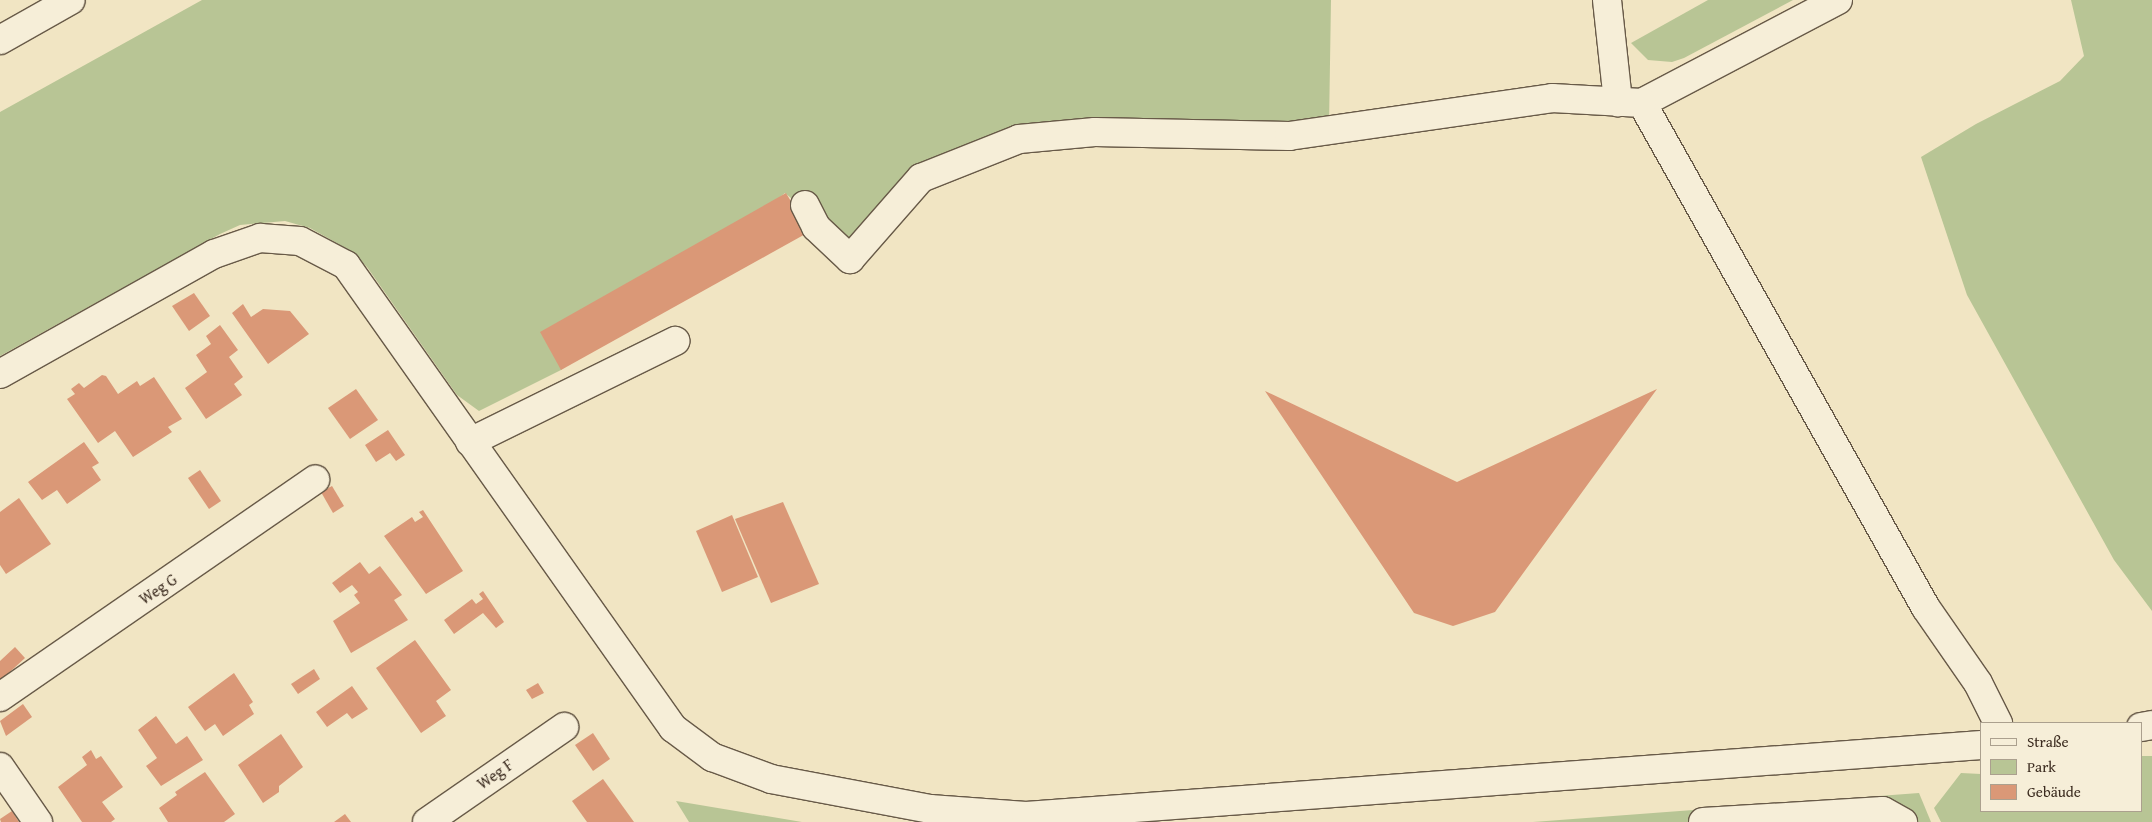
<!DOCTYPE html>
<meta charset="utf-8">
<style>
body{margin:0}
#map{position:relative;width:2152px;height:822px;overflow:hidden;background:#f1e5c3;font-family:"Gentium Book Plus",serif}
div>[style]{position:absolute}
.green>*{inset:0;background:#b8c595}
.building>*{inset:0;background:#da9877}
.roads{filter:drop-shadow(1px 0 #685a48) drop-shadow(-1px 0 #685a48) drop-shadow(0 1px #685a48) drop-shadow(0 -1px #685a48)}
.minor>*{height:28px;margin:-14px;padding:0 14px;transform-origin:14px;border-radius:14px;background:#f6eed8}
span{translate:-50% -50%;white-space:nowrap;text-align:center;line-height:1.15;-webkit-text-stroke:5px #f6eed8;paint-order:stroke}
.street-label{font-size:16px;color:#3b2b1f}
.legend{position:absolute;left:1980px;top:722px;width:162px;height:90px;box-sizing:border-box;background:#f6eed8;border:1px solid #aba08e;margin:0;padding:6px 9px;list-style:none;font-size:15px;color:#3b2b1f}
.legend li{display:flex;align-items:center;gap:10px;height:25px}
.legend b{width:25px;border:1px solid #aba08e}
</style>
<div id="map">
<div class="green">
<i style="clip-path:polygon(202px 0,1331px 0,1329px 126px,986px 141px,845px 244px,785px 193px,561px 370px,479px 411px,457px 395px,367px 267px,351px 251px,310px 228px,285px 221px,240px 225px,220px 234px,0 356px,0 112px)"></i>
<i style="clip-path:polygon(1708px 0,1793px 0,1684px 58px,1672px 62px,1648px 60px,1631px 43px)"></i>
<i style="clip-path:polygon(2071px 0,2152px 0,2152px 611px,2114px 560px,1967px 295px,1921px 157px,1976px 124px,2060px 81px,2084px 56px)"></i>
<i style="clip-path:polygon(2141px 756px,2152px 756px,2152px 822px,1941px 822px,1934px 808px,1961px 773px,1981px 774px,1981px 811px,2141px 811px)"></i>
<i style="clip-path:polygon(1919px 793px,1931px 822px,1533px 822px)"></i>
<i style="clip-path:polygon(676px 801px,802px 822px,689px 822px)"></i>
</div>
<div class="building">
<i style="clip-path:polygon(786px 193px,809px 232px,561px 370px,540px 332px)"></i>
<i style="clip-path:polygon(194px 293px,210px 316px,189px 331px,172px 306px)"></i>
<i style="clip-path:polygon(243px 304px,251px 317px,263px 309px,290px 311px,309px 334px,268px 364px,232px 313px)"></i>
<i style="clip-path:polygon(220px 325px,238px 350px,229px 357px,243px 377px,234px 384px,242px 395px,206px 419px,185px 388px,207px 372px,196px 355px,211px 344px,206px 336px)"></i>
<i style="clip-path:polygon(102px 375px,106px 376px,118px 394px,137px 381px,140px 386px,154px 377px,182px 419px,168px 427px,172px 432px,133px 457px,115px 431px,98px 443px,67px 399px,75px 394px,71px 389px,79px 383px,84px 388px)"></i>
<i style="clip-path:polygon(356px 389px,378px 420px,350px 439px,328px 408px)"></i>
<i style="clip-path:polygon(1657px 389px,1495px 612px,1453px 626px,1414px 613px,1265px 391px,1457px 482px)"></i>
<i style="clip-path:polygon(388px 430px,405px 455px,396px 461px,390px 453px,376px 462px,365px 445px)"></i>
<i style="clip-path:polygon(84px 442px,99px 463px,92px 467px,101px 480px,67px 504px,57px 490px,42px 500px,28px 482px)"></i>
<i style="clip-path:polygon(200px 470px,221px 501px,209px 509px,188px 478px)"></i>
<i style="clip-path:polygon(332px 486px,344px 506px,333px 513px,321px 492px)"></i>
<i style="clip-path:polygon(19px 498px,51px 544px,6px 574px,0 565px,0 512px)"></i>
<i style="clip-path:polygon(783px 502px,819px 584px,771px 603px,735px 519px)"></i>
<i style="clip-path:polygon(423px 510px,463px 571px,426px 594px,384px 536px,412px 517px,415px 522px,423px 517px,419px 512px)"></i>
<i style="clip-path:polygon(732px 515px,758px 577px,722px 592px,696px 531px)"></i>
<i style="clip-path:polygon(360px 562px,369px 574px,380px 566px,402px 595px,394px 600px,408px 620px,351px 653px,333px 621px,360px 603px,354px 595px,358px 592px,352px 585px,340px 593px,332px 583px)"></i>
<i style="clip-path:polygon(483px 591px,504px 622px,496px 628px,483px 613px,454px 634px,444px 620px,472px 599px,476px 604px,483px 599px,479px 594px)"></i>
<i style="clip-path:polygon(415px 640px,451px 690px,436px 701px,446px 716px,421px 733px,376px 668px)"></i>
<i style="clip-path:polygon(15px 647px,25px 658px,0 681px,0 661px)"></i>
<i style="clip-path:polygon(314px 669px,320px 679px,298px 694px,291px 684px)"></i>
<i style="clip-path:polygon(234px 673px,253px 702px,249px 705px,254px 714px,223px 736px,215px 724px,205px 731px,188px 707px)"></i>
<i style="clip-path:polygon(538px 683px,544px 693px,532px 699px,526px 690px)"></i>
<i style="clip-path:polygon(352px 686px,368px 709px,352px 719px,347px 713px,327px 727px,316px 712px)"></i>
<i style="clip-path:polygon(23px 704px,32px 717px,6px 736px,0 721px)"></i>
<i style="clip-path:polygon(156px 716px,176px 744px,187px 736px,203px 760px,161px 786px,146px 766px,157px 758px,138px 730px)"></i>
<i style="clip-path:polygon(593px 733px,610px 759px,593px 771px,575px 745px)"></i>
<i style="clip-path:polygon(281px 734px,303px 767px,279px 786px,279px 792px,263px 803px,238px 765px)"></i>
<i style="clip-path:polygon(91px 750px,96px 759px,101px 756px,123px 787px,102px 802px,115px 819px,111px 822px,82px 822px,58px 787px,87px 765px,82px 757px)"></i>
<i style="clip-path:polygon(205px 772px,235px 814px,224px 822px,168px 822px,159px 808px,177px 795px,175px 792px)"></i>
<i style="clip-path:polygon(603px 779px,634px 822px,587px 822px,572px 801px)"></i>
<i style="clip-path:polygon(12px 811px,19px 822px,1px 822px,0 819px)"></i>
<i style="clip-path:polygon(345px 814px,351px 822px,334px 822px)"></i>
</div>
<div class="roads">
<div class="minor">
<i style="left:1607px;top:0;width:103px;rotate:83.8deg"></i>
<i style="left:1838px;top:0;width:221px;rotate:152.3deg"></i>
<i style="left:1642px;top:103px;width:579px;rotate:60.65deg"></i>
<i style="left:1926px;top:608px;width:91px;rotate:55.3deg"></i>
<i style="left:1978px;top:683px;width:45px;rotate:63.4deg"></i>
<i style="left:0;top:40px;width:81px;rotate:-29.4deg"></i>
<i style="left:805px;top:205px;width:25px;rotate:63deg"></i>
<i style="left:816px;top:227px;width:47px;rotate:43.3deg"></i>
<i style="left:850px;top:259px;width:108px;rotate:-48.8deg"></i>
<i style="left:921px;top:178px;width:105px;rotate:-21.7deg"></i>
<i style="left:1019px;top:139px;width:76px;rotate:-5.3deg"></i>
<i style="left:1095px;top:132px;width:194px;rotate:1.2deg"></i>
<i style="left:1289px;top:136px;width:266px;rotate:-8.2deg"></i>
<i style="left:1552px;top:98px;width:90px;rotate:3.2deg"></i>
<i style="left:0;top:374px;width:245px;rotate:-29.3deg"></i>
<i style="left:214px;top:254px;width:49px;rotate:-19.2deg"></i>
<i style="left:260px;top:238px;width:40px;rotate:4.3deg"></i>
<i style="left:300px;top:241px;width:52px;rotate:27.6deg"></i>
<i style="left:346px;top:265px;width:567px;rotate:54.77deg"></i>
<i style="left:673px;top:728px;width:49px;rotate:36.6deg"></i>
<i style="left:712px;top:757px;width:63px;rotate:20.4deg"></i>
<i style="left:771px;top:779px;width:162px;rotate:10.7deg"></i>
<i style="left:930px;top:809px;width:96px;rotate:4.2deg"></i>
<i style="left:1026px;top:816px;width:958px;rotate:-4.25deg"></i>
<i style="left:470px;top:442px;width:229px;rotate:-26.2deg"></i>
<i style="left:0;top:697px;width:383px;rotate:-34.6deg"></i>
<i style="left:2141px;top:727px;width:11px;rotate:-10deg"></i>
<i style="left:0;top:767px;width:67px;rotate:55.4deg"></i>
<i style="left:427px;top:822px;width:167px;rotate:-34.7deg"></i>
<i style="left:1703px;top:822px;width:180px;rotate:-3.5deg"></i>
<i style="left:1883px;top:811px;width:23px;rotate:29deg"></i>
</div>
</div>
<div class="street-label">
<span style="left:158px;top:589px;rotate:-34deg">Weg G</span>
<span style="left:495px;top:774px;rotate:-35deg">Weg F</span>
</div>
<ul class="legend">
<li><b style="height:6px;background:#f6eed8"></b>Straße</li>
<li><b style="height:14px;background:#b8c595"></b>Park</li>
<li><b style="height:14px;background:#da9877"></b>Gebäude</li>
</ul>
</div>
